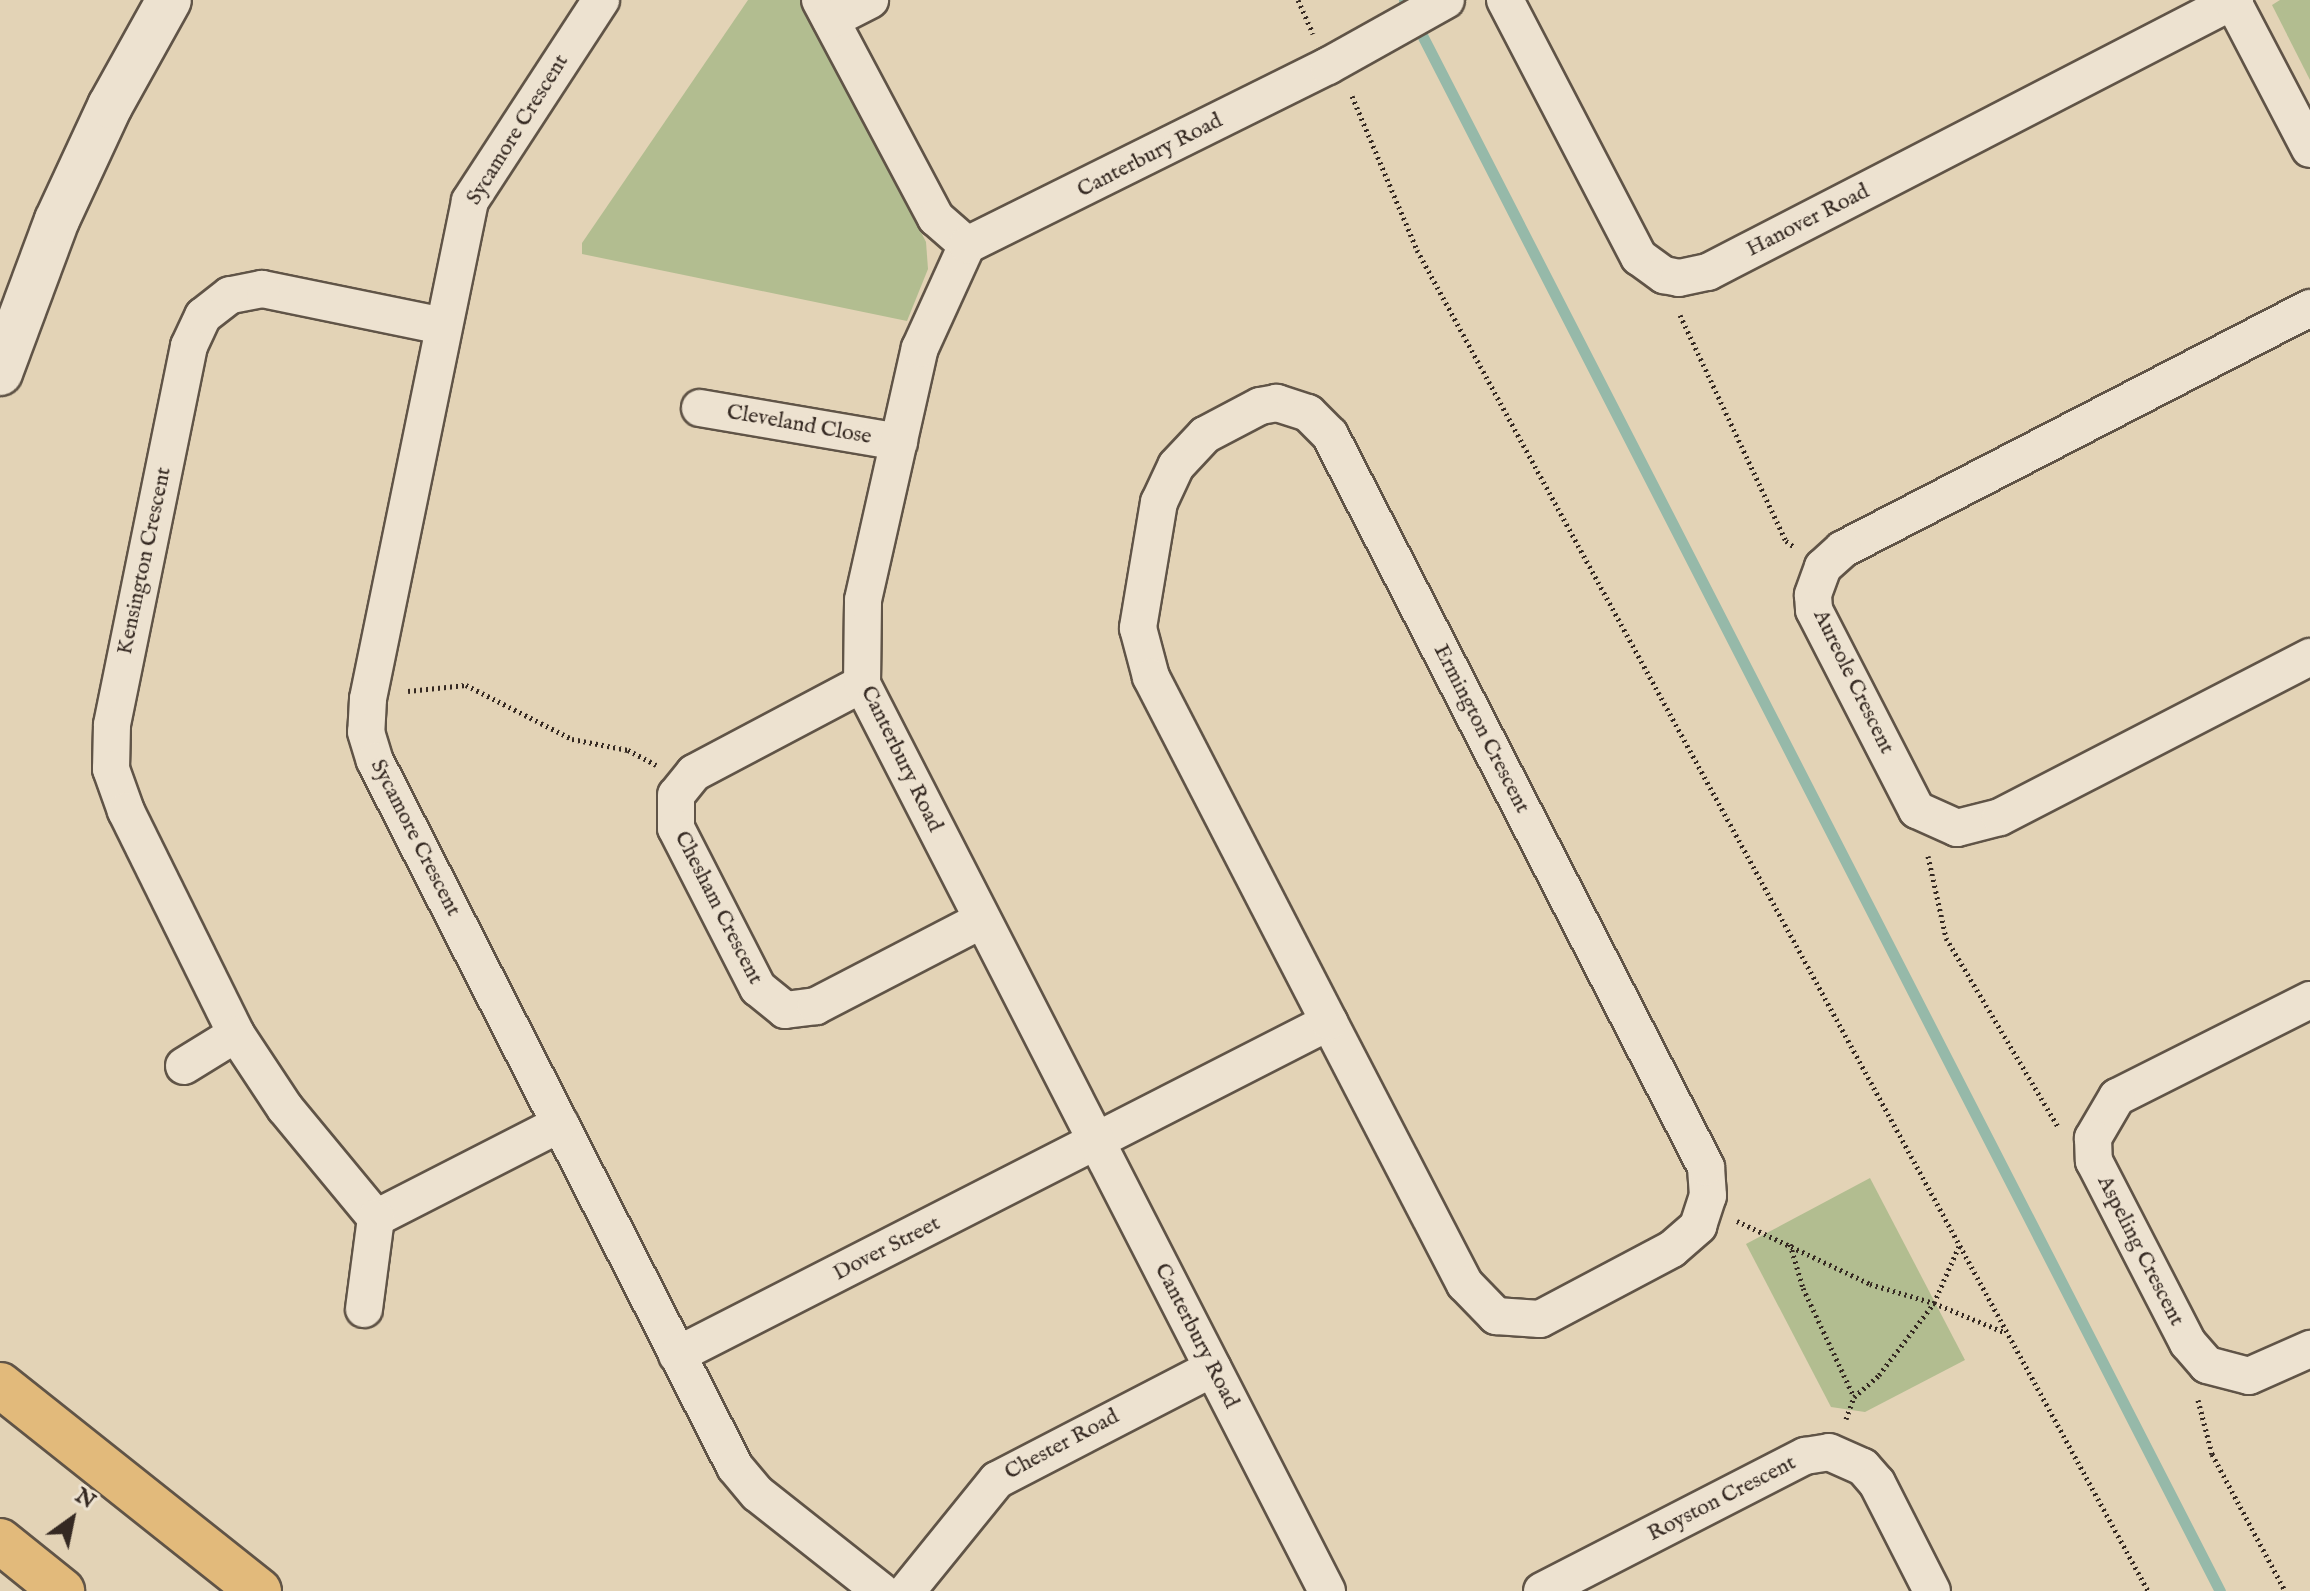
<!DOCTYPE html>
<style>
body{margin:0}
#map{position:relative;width:2310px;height:1591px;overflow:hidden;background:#e3d3b6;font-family:"IM FELL English",serif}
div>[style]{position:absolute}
.green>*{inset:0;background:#b2bd90}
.stream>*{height:11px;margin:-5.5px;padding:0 5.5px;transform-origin:5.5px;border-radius:5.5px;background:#96b9a9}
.path>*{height:5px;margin-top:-2.5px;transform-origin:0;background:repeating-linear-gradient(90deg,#352922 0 2px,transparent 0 6px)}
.roads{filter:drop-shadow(2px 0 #605447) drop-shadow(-2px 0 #605447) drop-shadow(0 2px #605447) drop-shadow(0 -2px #605447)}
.street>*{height:36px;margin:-18px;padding:0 18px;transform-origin:18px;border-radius:18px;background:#ede2d0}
.secondary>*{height:44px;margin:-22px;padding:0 22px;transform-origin:22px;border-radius:22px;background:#ede2d0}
.primary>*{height:44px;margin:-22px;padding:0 22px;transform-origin:22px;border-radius:22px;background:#e2ba7b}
span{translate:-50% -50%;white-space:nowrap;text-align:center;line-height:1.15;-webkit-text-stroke:7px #ede2d0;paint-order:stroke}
.street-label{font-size:22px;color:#352922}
.north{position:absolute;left:32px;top:1479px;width:80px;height:80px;-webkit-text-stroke:6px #ede2d0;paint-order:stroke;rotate:33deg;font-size:22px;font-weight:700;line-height:32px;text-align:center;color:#352922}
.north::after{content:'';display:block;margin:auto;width:28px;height:36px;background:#352922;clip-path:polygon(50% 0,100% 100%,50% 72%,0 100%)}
</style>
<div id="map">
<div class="green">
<i style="clip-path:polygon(748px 0,803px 0,926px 242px,928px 269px,907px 321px,582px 254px,582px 243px)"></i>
<i style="clip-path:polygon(2280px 0,2310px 0,2310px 80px,2272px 5px)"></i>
<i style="clip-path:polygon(1870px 1178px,1965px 1360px,1865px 1412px,1831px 1407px,1746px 1244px)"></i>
</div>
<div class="stream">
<i style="left:1404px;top:0;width:1788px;rotate:62.85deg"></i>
</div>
<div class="path">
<i style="left:1298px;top:0;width:37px;rotate:66deg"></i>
<i style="left:1352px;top:96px;width:167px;rotate:67.1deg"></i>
<i style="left:1417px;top:250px;width:1527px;rotate:61.4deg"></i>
<i style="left:1680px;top:315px;width:250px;rotate:64.9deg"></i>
<i style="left:1786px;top:541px;width:9px;rotate:36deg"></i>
<i style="left:408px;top:691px;width:58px;rotate:-5.9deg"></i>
<i style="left:466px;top:685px;width:119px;rotate:27deg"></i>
<i style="left:572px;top:739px;width:57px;rotate:11.1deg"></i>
<i style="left:628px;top:750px;width:32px;rotate:28deg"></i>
<i style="left:1928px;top:856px;width:84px;rotate:77.6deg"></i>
<i style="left:1946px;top:938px;width:221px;rotate:59.3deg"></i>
<i style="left:1737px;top:1221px;width:147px;rotate:25.3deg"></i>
<i style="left:1870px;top:1284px;width:67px;rotate:16.5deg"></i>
<i style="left:1934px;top:1303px;width:76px;rotate:22.5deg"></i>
<i style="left:1790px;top:1244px;width:46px;rotate:73.5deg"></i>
<i style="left:1803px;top:1288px;width:120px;rotate:64.9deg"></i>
<i style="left:2198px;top:1400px;width:56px;rotate:75.5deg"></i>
<i style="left:2212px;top:1454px;width:155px;rotate:61.9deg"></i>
<i style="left:1846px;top:1419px;width:23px;rotate:-70deg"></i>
<i style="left:1854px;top:1397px;width:33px;rotate:-41deg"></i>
<i style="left:1879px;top:1375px;width:91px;rotate:-52.6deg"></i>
<i style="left:1934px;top:1303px;width:62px;rotate:-66.3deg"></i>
</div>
<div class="roads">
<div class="street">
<i style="left:601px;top:0;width:240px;rotate:123.1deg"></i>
<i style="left:470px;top:201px;width:508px;rotate:101.58deg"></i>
<i style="left:368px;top:699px;width:33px;rotate:93deg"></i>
<i style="left:366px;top:732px;width:30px;rotate:73deg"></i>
<i style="left:375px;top:761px;width:792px;rotate:62.98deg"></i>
<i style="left:735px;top:1467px;width:35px;rotate:50deg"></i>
<i style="left:758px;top:1494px;width:157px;rotate:38.3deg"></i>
<i style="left:820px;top:0;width:247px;rotate:62deg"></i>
<i style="left:936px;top:218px;width:41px;rotate:41.1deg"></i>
<i style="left:1505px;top:0;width:290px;rotate:62.5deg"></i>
<i style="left:1639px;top:257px;width:31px;rotate:36deg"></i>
<i style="left:1664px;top:275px;width:15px;rotate:11deg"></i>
<i style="left:1679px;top:278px;width:30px;rotate:-12deg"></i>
<i style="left:1708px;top:272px;width:593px;rotate:-27.3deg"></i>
<i style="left:2232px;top:0;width:168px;rotate:62.4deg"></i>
<i style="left:831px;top:20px;width:44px;rotate:-27.1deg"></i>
<i style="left:2310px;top:308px;width:526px;rotate:152.7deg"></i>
<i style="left:1843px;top:549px;width:27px;rotate:138deg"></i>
<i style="left:1823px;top:567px;width:30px;rotate:110deg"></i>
<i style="left:1813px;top:595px;width:15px;rotate:86deg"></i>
<i style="left:1814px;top:610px;width:225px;rotate:62.8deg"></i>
<i style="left:1917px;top:810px;width:44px;rotate:24.2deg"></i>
<i style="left:1957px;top:828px;width:44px;rotate:-14.3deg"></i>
<i style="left:2000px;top:817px;width:349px;rotate:-27.3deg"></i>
<i style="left:443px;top:326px;width:185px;rotate:-168.4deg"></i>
<i style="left:262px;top:289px;width:33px;rotate:169deg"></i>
<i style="left:230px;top:295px;width:34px;rotate:142deg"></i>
<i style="left:203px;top:316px;width:33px;rotate:115deg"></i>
<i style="left:189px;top:346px;width:387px;rotate:101.5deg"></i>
<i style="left:112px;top:725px;width:44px;rotate:91.3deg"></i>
<i style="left:111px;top:769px;width:45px;rotate:70.3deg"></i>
<i style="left:126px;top:811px;width:249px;rotate:63.7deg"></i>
<i style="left:236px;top:1034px;width:89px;rotate:56.5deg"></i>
<i style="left:285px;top:1108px;width:143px;rotate:50.4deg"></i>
<i style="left:376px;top:1218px;width:207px;rotate:-27.1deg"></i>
<i style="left:700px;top:408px;width:202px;rotate:9.7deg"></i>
<i style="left:862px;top:684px;width:190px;rotate:152.1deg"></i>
<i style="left:694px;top:773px;width:28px;rotate:129deg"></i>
<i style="left:676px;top:795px;width:33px;rotate:90deg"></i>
<i style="left:676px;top:828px;width:180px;rotate:62.9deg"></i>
<i style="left:758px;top:988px;width:35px;rotate:39deg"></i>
<i style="left:785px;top:1010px;width:31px;rotate:-7deg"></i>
<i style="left:816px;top:1006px;width:185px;rotate:-27.4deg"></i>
<i style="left:2310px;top:1000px;width:216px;rotate:153.3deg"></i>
<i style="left:2117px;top:1097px;width:48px;rotate:120.3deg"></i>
<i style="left:2093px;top:1138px;width:23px;rotate:88deg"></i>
<i style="left:2094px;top:1161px;width:205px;rotate:62.7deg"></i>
<i style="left:2188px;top:1343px;width:29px;rotate:49deg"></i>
<i style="left:2207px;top:1365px;width:43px;rotate:14.7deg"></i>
<i style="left:2249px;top:1376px;width:67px;rotate:-23.9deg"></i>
<i style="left:184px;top:1066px;width:61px;rotate:-31.6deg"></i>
<i style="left:364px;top:1309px;width:92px;rotate:-82.5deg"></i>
<i style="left:677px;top:1355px;width:732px;rotate:-27.06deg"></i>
<i style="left:1329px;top:1022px;width:295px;rotate:62.6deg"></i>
<i style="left:1465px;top:1284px;width:45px;rotate:45.9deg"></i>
<i style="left:1496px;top:1316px;width:44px;rotate:3.9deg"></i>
<i style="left:1540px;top:1319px;width:149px;rotate:-27.9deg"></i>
<i style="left:1672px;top:1249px;width:35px;rotate:-41deg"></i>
<i style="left:1698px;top:1226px;width:32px;rotate:-72deg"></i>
<i style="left:1708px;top:1196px;width:29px;rotate:-94deg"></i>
<i style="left:1706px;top:1167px;width:823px;rotate:-117.19deg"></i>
<i style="left:1330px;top:435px;width:31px;rotate:-135deg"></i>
<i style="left:1308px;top:413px;width:33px;rotate:-162deg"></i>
<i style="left:1277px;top:403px;width:17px;rotate:170deg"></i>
<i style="left:1260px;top:406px;width:62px;rotate:152.2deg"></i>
<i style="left:1205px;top:435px;width:42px;rotate:133.1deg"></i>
<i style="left:1176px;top:466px;width:40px;rotate:115deg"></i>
<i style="left:1159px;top:502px;width:128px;rotate:99.5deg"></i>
<i style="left:1138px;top:628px;width:51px;rotate:75.1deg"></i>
<i style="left:1151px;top:677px;width:388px;rotate:62.7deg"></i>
<i style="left:907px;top:1591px;width:143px;rotate:-51deg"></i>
<i style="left:997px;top:1480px;width:243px;rotate:-27.4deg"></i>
<i style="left:1327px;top:1591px;width:1019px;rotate:-117.14deg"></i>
<i style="left:862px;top:684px;width:84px;rotate:-89.3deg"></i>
<i style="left:863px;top:600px;width:258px;rotate:-77.3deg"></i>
<i style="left:920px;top:348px;width:113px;rotate:-65.5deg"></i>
<i style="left:967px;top:245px;width:403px;rotate:-26.4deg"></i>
<i style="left:1328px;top:66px;width:135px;rotate:-29.2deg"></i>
<i style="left:1542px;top:1591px;width:296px;rotate:-27.2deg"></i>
<i style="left:1805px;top:1456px;width:24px;rotate:-9deg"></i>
<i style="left:1829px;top:1452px;width:37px;rotate:24deg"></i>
<i style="left:1863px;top:1467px;width:21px;rotate:49deg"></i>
<i style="left:1877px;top:1483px;width:121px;rotate:63deg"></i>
</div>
<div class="secondary">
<i style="left:0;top:373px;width:163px;rotate:-69.6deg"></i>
<i style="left:57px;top:220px;width:126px;rotate:-65.1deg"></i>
<i style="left:110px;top:106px;width:121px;rotate:-60.9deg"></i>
</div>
<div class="primary">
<i style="left:0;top:1385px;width:331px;rotate:38.5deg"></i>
<i style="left:0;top:1541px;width:80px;rotate:38.9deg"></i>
</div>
</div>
<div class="street-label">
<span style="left:518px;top:130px;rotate:-58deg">Sycamore Crescent</span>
<span style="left:1150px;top:156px;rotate:-27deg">Canterbury Road</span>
<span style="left:1808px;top:221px;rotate:-27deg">Hanover Road</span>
<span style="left:799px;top:425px;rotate:10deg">Cleveland Close</span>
<span style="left:145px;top:561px;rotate:-78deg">Kensington Crescent</span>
<span style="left:1853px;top:682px;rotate:64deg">Aureole Crescent</span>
<span style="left:1481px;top:729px;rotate:63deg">Ermington Crescent</span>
<span style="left:901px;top:759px;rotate:64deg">Canterbury Road</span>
<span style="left:415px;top:838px;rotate:63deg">Sycamore Crescent</span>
<span style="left:718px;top:908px;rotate:63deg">Chesham Crescent</span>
<span style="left:887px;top:1249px;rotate:-27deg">Dover Street</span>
<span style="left:2140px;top:1251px;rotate:63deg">Aspeling Crescent</span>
<span style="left:1196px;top:1336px;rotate:63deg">Canterbury Road</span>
<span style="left:1062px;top:1445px;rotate:-28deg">Chester Road</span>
<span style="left:1722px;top:1499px;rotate:-27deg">Royston Crescent</span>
</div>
<div class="north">N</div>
</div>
